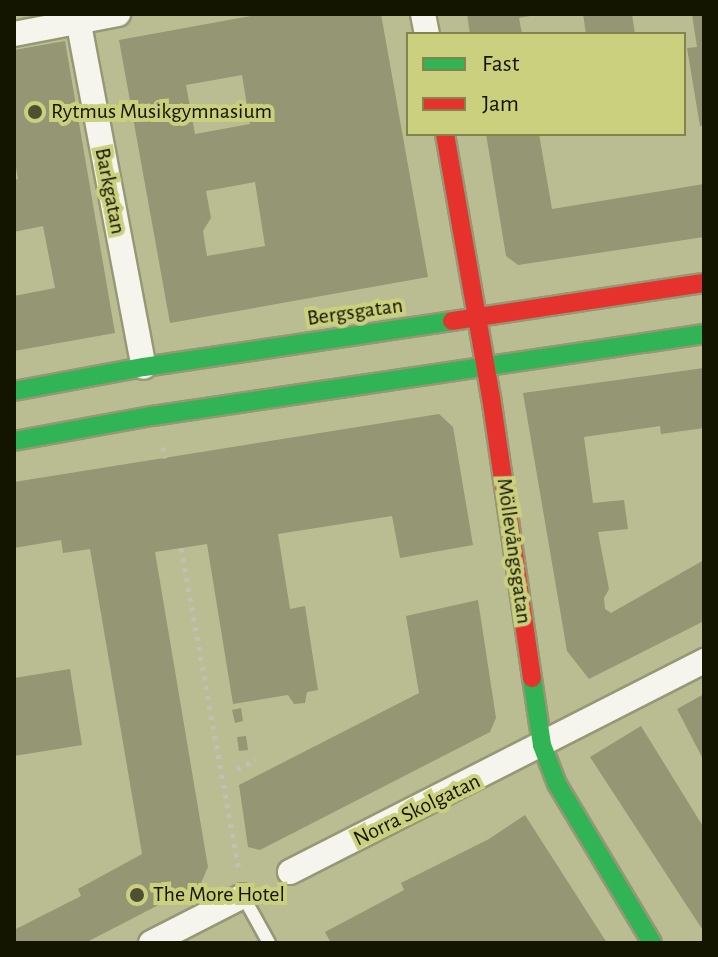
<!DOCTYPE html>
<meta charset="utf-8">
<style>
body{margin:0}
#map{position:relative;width:718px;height:957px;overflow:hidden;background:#babd91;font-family:"Alegreya Sans",sans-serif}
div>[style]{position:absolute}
.building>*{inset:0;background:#959673}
.path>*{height:5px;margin-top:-2.5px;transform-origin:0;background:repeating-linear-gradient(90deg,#c0c0b4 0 4px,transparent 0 10px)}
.roads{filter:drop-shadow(2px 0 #969875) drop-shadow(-2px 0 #969875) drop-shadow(0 2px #969875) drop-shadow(0 -2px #969875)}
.lane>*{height:12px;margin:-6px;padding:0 6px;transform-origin:6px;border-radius:6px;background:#f5f5ee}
.street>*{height:24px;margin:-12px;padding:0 12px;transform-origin:12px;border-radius:12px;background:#f5f5ee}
.fast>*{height:18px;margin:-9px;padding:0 9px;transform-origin:9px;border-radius:9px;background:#30b455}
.jam>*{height:18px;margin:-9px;padding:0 9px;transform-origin:9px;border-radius:9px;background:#e5322d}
.dots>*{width:22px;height:22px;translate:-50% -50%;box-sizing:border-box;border:4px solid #cad07e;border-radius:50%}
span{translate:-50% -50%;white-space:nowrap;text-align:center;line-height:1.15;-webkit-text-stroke:8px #cad07e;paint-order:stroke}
.poi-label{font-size:22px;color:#141500}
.left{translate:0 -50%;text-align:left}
.street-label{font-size:22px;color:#141500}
.frame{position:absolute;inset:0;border:16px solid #141500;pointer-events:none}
.legend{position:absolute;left:406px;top:32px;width:280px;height:104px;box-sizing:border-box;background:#cad07e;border:2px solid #81854c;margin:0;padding:10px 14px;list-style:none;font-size:24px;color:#141500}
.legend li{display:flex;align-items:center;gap:16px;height:40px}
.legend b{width:40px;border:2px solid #81854c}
</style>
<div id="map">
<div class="building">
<i style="clip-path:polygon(evenodd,261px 14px,381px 14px,428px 277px,170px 323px,119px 40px,261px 14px,242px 75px,250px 124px,195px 134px,186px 85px,242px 75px,261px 14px,255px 182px,265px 246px,207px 256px,203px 231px,211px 218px,206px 191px,255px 182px)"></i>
<i style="clip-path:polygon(467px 14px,530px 14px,530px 16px,519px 18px,522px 34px,470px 34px)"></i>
<i style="clip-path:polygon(583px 14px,632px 14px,635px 34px,586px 34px)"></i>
<i style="clip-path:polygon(692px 14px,704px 14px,704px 125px,700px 126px,687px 48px,697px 47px)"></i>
<i style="clip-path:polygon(65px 41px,115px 333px,14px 351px,14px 296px,55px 288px,43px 226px,14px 232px,14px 180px,18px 179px,14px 155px,14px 50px)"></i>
<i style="clip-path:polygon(486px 134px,539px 134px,552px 209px,704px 184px,704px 237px,518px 265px,506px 256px)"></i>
<i style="clip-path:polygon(704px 368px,704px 428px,661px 434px,660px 426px,584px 437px,593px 503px,624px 500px,628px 529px,598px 532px,609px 589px,604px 598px,605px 609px,611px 613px,704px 560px,704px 621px,589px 679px,567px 651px,523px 393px)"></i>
<i style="clip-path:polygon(439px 414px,453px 427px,473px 545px,400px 558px,392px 516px,278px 534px,290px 609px,305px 606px,318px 690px,307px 692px,305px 703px,294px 704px,288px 695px,233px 704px,207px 544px,155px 552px,208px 867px,201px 883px,85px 943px,14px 943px,14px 930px,81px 896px,78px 889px,142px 854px,90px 549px,63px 553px,61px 540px,14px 548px,14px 482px)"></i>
<i style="clip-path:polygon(478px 600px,496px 718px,490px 732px,260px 850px,248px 847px,239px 785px,419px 693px,406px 616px)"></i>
<i style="clip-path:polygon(70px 669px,82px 745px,14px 756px,14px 678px)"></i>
<i style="clip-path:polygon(704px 694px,704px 761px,677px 709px)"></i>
<i style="clip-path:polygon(241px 708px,243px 721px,235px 723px,232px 710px)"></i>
<i style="clip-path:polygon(641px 726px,704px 828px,704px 932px,590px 757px)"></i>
<i style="clip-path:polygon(246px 736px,248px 750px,239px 751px,237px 737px)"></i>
<i style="clip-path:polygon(525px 815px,607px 943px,331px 943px,325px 932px,404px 890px,401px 883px,489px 839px)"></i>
</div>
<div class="path">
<i style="left:163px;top:447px;width:11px;rotate:80deg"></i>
<i style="left:181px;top:548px;width:328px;rotate:79.8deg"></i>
<i style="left:237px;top:769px;width:21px;rotate:-25deg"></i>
</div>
<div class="roads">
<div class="lane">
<i style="left:243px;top:896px;width:54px;rotate:61deg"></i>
</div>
<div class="street">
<i style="left:77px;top:14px;width:359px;rotate:79.3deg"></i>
<i style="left:423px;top:14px;width:20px;rotate:79deg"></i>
<i style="left:14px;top:34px;width:106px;rotate:-10.9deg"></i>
<i style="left:290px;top:872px;width:465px;rotate:-27deg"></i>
<i style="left:151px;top:943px;width:103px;rotate:-27.1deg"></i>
</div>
<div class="fast">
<i style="left:14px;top:391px;width:132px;rotate:-10.5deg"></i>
<i style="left:144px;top:367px;width:311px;rotate:-8.5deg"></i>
<i style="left:14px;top:441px;width:140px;rotate:-10.3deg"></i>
<i style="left:152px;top:416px;width:558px;rotate:-8.45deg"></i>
<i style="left:532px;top:678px;width:68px;rotate:81.5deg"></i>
<i style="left:542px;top:745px;width:42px;rotate:69deg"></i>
<i style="left:557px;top:784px;width:185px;rotate:59.1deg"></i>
</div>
<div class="jam">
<i style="left:445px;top:134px;width:267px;rotate:80.1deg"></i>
<i style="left:491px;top:397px;width:284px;rotate:81.7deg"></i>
<i style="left:452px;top:321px;width:255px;rotate:-8.6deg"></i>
</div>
</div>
<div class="dots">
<i style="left:35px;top:112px;background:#4e5033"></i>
<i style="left:137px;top:895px;background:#4e5033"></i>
</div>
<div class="poi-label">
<span class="left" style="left:51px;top:112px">Rytmus Musikgymnasium</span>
<span class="left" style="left:153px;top:895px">The More Hotel</span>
</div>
<div class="street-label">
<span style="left:110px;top:191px;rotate:79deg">Barkgatan</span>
<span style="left:355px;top:312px;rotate:-8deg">Bergsgatan</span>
<span style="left:514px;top:551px;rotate:82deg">Möllevångsgatan</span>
<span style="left:417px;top:810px;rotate:-26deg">Norra Skolgatan</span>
</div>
<div class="frame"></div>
<ul class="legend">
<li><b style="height:10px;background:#30b455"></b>Fast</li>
<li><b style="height:10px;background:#e5322d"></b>Jam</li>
</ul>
</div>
